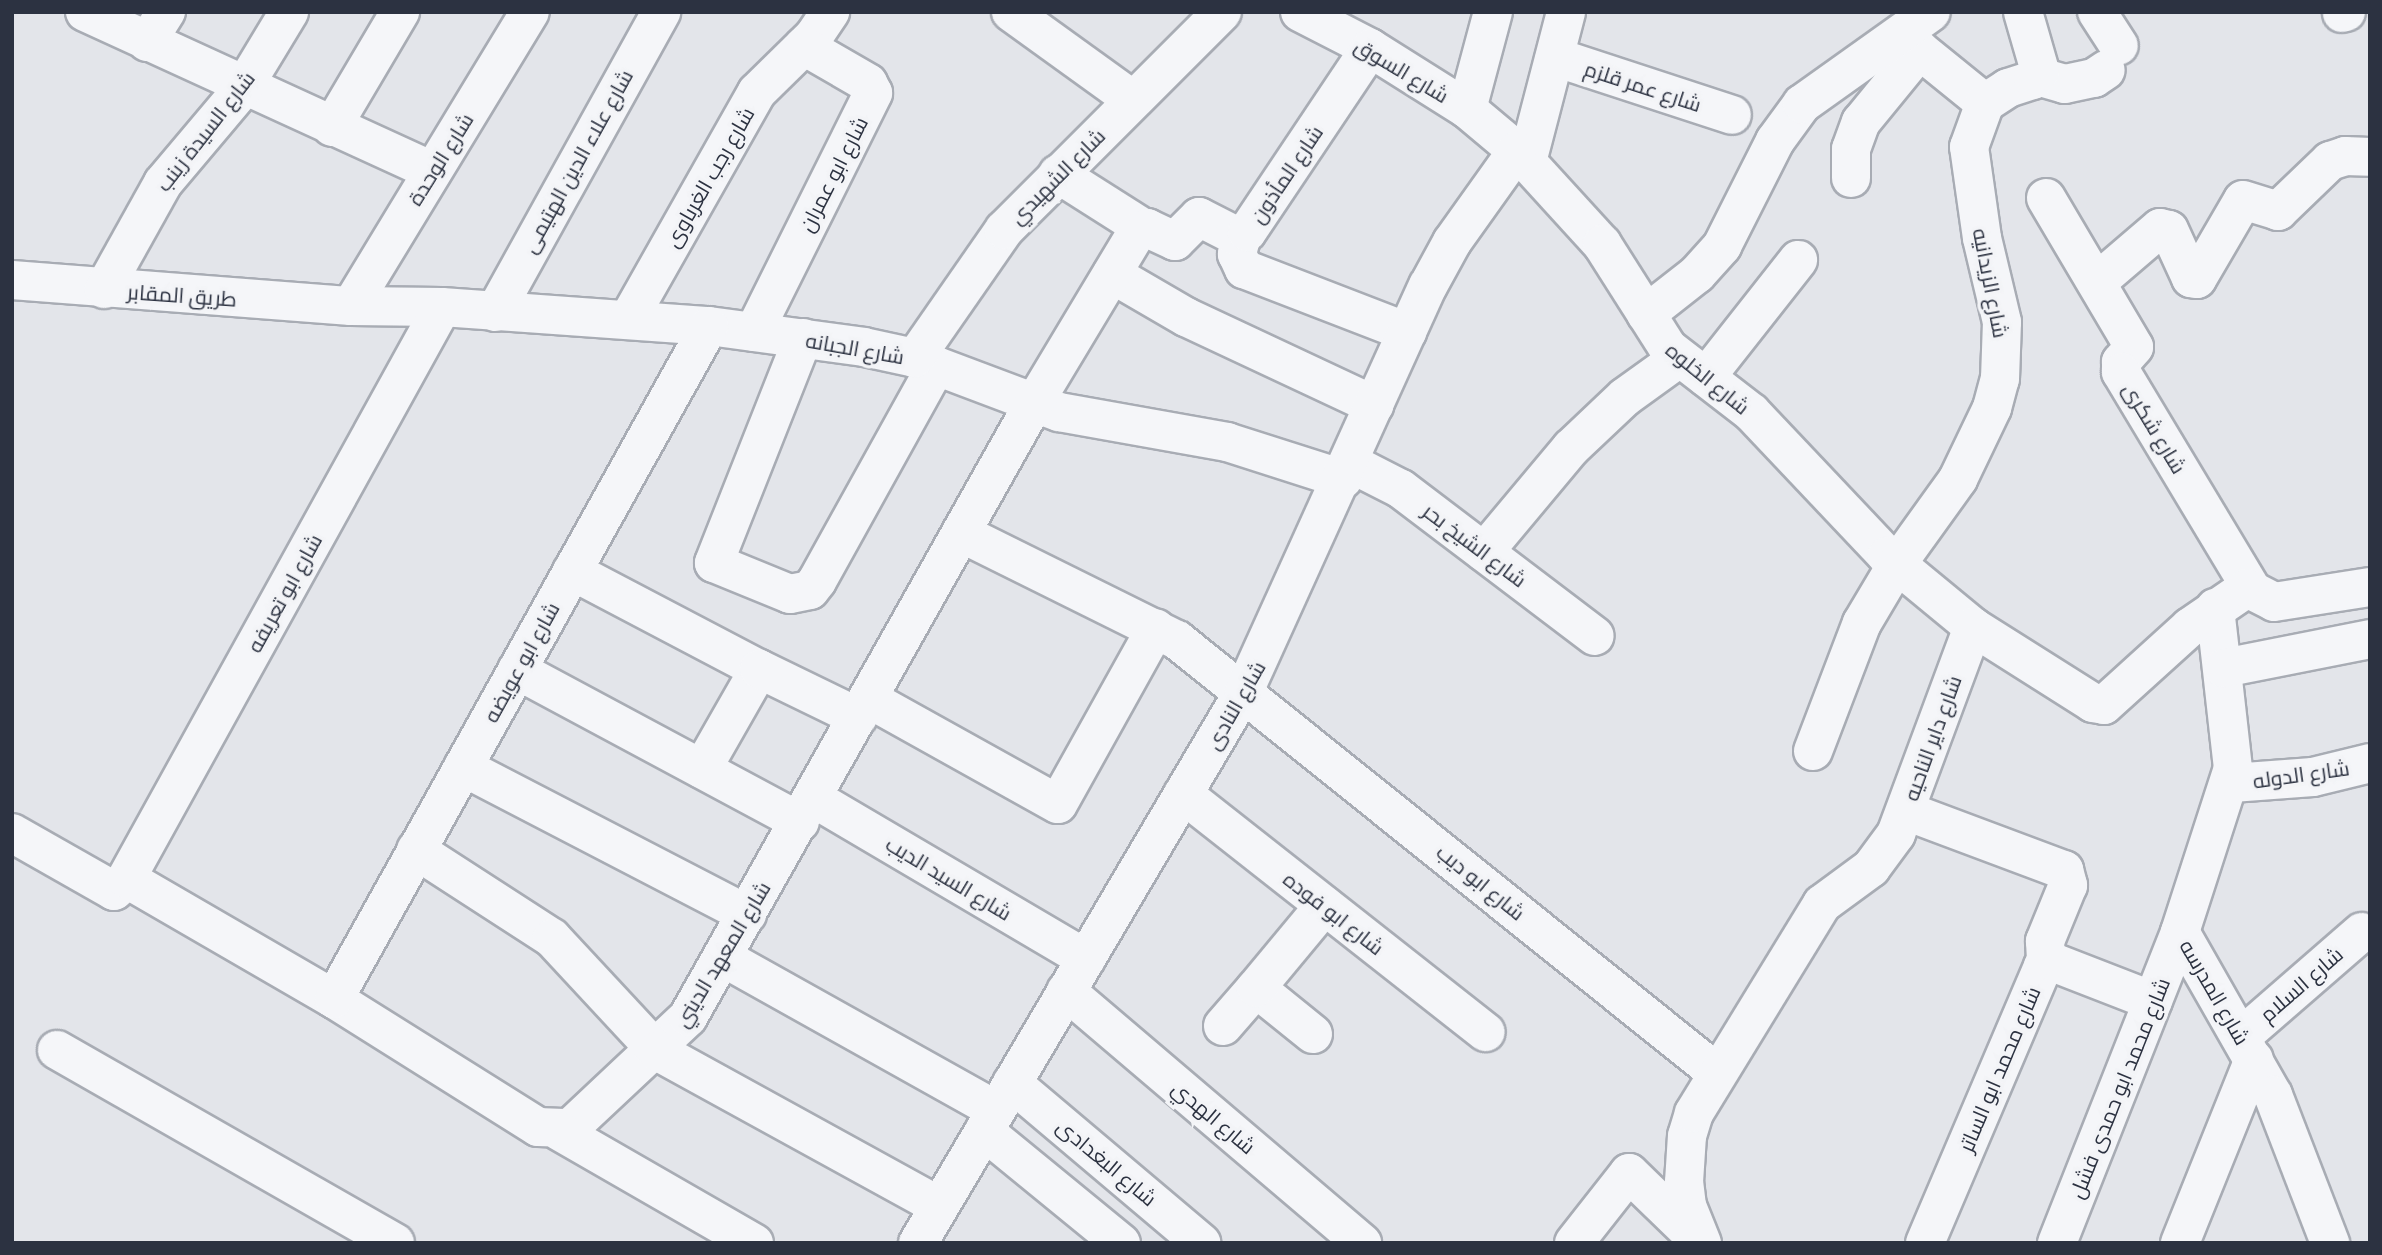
<!DOCTYPE html>
<meta charset="utf-8">
<style>
body{margin:0}
#map{position:relative;width:2382px;height:1255px;overflow:hidden;background:#e3e5ea;font-family:"Exo 2",Cairo,sans-serif}
div>[style]{position:absolute}
.roads{filter:drop-shadow(2px 0 #a8acb4) drop-shadow(-2px 0 #a8acb4) drop-shadow(0 2px #a8acb4) drop-shadow(0 -2px #a8acb4)}
.minor>*{height:38px;margin:-19px;padding:0 19px;transform-origin:19px;border-radius:19px;background:#f5f6f9}
span{translate:-50% -50%;white-space:nowrap;text-align:center;line-height:1.15;-webkit-text-stroke:7px #f3f4f7;paint-order:stroke}
.street-label{font-size:21px;color:#2c3241}
.frame{position:absolute;inset:0;border:14px solid #2c3241;pointer-events:none}
</style>
<div id="map">
<div class="roads">
<div class="minor">
<i style="left:85px;top:12px;width:382px;rotate:24.6deg"></i>
<i style="left:1011px;top:12px;width:150px;rotate:35.8deg"></i>
<i style="left:1300px;top:12px;width:79px;rotate:27.2deg"></i>
<i style="left:1370px;top:48px;width:115px;rotate:32.2deg"></i>
<i style="left:1467px;top:109px;width:65px;rotate:40deg"></i>
<i style="left:1517px;top:151px;width:126px;rotate:47.6deg"></i>
<i style="left:1602px;top:244px;width:123px;rotate:57.6deg"></i>
<i style="left:1668px;top:348px;width:106px;rotate:37.7deg"></i>
<i style="left:1752px;top:413px;width:197px;rotate:46.6deg"></i>
<i style="left:1887px;top:556px;width:112px;rotate:39.5deg"></i>
<i style="left:2097px;top:12px;width:40px;rotate:57.1deg"></i>
<i style="left:2342px;top:13px;width:4px;rotate:-14deg"></i>
<i style="left:1901px;top:35px;width:108px;rotate:39deg"></i>
<i style="left:147px;top:42px;width:36px;rotate:-58deg"></i>
<i style="left:1555px;top:57px;width:186px;rotate:18.1deg"></i>
<i style="left:2037px;top:76px;width:29px;rotate:16deg"></i>
<i style="left:2065px;top:84px;width:30px;rotate:-12deg"></i>
<i style="left:2094px;top:78px;width:14px;rotate:-34deg"></i>
<i style="left:1467px;top:109px;width:100px;rotate:-75deg"></i>
<i style="left:332px;top:127px;width:134px;rotate:-59.4deg"></i>
<i style="left:1527px;top:162px;width:155px;rotate:-75.4deg"></i>
<i style="left:1058px;top:174px;width:101px;rotate:32.4deg"></i>
<i style="left:1851px;top:178px;width:29px;rotate:-90deg"></i>
<i style="left:1851px;top:149px;width:29px;rotate:-70deg"></i>
<i style="left:1861px;top:122px;width:93px;rotate:-50.7deg"></i>
<i style="left:2046px;top:198px;width:173px;rotate:59.4deg"></i>
<i style="left:2134px;top:347px;width:20px;rotate:131deg"></i>
<i style="left:2121px;top:362px;width:10px;rotate:90deg"></i>
<i style="left:2121px;top:372px;width:252px;rotate:59deg"></i>
<i style="left:1242px;top:235px;width:20px;rotate:105deg"></i>
<i style="left:1237px;top:254px;width:17px;rotate:65deg"></i>
<i style="left:1244px;top:269px;width:175px;rotate:21.1deg"></i>
<i style="left:1112px;top:274px;width:86px;rotate:30.2deg"></i>
<i style="left:1186px;top:317px;width:208px;rotate:25.1deg"></i>
<i style="left:12px;top:280px;width:340px;rotate:4.4deg"></i>
<i style="left:351px;top:306px;width:91px;rotate:0.6deg"></i>
<i style="left:442px;top:307px;width:268px;rotate:4.1deg"></i>
<i style="left:709px;top:326px;width:156px;rotate:7.7deg"></i>
<i style="left:864px;top:347px;width:52px;rotate:12.2deg"></i>
<i style="left:915px;top:358px;width:154px;rotate:20.6deg"></i>
<i style="left:1059px;top:412px;width:171px;rotate:10.1deg"></i>
<i style="left:1227px;top:442px;width:122px;rotate:17.7deg"></i>
<i style="left:2097px;top:282px;width:83px;rotate:-40.6deg"></i>
<i style="left:2160px;top:228px;width:9px;rotate:13deg"></i>
<i style="left:2169px;top:230px;width:53px;rotate:65.4deg"></i>
<i style="left:2191px;top:278px;width:6px;rotate:9deg"></i>
<i style="left:2197px;top:279px;width:91px;rotate:-59.8deg"></i>
<i style="left:2243px;top:200px;width:37px;rotate:17deg"></i>
<i style="left:2278px;top:211px;width:72px;rotate:-43.9deg"></i>
<i style="left:2330px;top:161px;width:16px;rotate:-18deg"></i>
<i style="left:2345px;top:156px;width:25px;rotate:2deg"></i>
<i style="left:104px;top:289px;width:121px;rotate:-60.9deg"></i>
<i style="left:163px;top:183px;width:124px;rotate:-49.9deg"></i>
<i style="left:243px;top:88px;width:89px;rotate:-58.8deg"></i>
<i style="left:351px;top:306px;width:344px;rotate:-58.7deg"></i>
<i style="left:495px;top:312px;width:343px;rotate:-61deg"></i>
<i style="left:1646px;top:314px;width:65px;rotate:-38.1deg"></i>
<i style="left:1697px;top:274px;width:38px;rotate:-48deg"></i>
<i style="left:1722px;top:246px;width:118px;rotate:-63.2deg"></i>
<i style="left:1775px;top:141px;width:46px;rotate:-53.9deg"></i>
<i style="left:1802px;top:104px;width:158px;rotate:-35.5deg"></i>
<i style="left:628px;top:320px;width:262px;rotate:-60.5deg"></i>
<i style="left:757px;top:92px;width:80px;rotate:-44.5deg"></i>
<i style="left:814px;top:36px;width:29px;rotate:-56deg"></i>
<i style="left:754px;top:332px;width:267px;rotate:-63.5deg"></i>
<i style="left:873px;top:93px;width:11px;rotate:-117deg"></i>
<i style="left:868px;top:83px;width:74px;rotate:-150deg"></i>
<i style="left:803px;top:338px;width:242px;rotate:111.6deg"></i>
<i style="left:714px;top:563px;width:82px;rotate:22.2deg"></i>
<i style="left:790px;top:594px;width:20px;rotate:-11deg"></i>
<i style="left:810px;top:590px;width:11px;rotate:-52deg"></i>
<i style="left:817px;top:581px;width:246px;rotate:-61deg"></i>
<i style="left:915px;top:358px;width:156px;rotate:-55.2deg"></i>
<i style="left:1004px;top:230px;width:308px;rotate:-45deg"></i>
<i style="left:1706px;top:377px;width:149px;rotate:-51.8deg"></i>
<i style="left:1350px;top:463px;width:57px;rotate:27deg"></i>
<i style="left:1401px;top:489px;width:243px;rotate:37.2deg"></i>
<i style="left:961px;top:533px;width:241px;rotate:26.4deg"></i>
<i style="left:1177px;top:640px;width:692px;rotate:38.72deg"></i>
<i style="left:1484px;top:552px;width:136px;rotate:-50.1deg"></i>
<i style="left:1571px;top:448px;width:74px;rotate:-43.4deg"></i>
<i style="left:1625px;top:397px;width:67px;rotate:-35.8deg"></i>
<i style="left:572px;top:571px;width:211px;rotate:27.7deg"></i>
<i style="left:2215px;top:608px;width:161px;rotate:83.6deg"></i>
<i style="left:2233px;top:768px;width:172px;rotate:107.9deg"></i>
<i style="left:2180px;top:932px;width:188px;rotate:60.3deg"></i>
<i style="left:2273px;top:1095px;width:159px;rotate:68.9deg"></i>
<i style="left:2224px;top:668px;width:149px;rotate:-11.2deg"></i>
<i style="left:517px;top:670px;width:321px;rotate:28.2deg"></i>
<i style="left:869px;top:699px;width:216px;rotate:29.1deg"></i>
<i style="left:1058px;top:804px;width:201px;rotate:-60.9deg"></i>
<i style="left:1813px;top:751px;width:137px;rotate:-69.1deg"></i>
<i style="left:1862px;top:623px;width:69px;rotate:-59.3deg"></i>
<i style="left:1897px;top:564px;width:105px;rotate:-54.3deg"></i>
<i style="left:1958px;top:479px;width:79px;rotate:-64.4deg"></i>
<i style="left:1992px;top:408px;width:30px;rotate:-75deg"></i>
<i style="left:2000px;top:379px;width:57px;rotate:-88deg"></i>
<i style="left:2002px;top:322px;width:86px;rotate:-103.4deg"></i>
<i style="left:1982px;top:238px;width:92px;rotate:-98.1deg"></i>
<i style="left:1969px;top:147px;width:47px;rotate:-70deg"></i>
<i style="left:1985px;top:103px;width:27px;rotate:-33deg"></i>
<i style="left:2008px;top:88px;width:26px;rotate:-18deg"></i>
<i style="left:2033px;top:80px;width:11px;rotate:-52deg"></i>
<i style="left:2040px;top:71px;width:61px;rotate:-106.1deg"></i>
<i style="left:463px;top:767px;width:320px;rotate:27.4deg"></i>
<i style="left:702px;top:769px;width:115px;rotate:-60.3deg"></i>
<i style="left:759px;top:669px;width:110px;rotate:25.9deg"></i>
<i style="left:2232px;top:783px;width:81px;rotate:-4.2deg"></i>
<i style="left:2313px;top:777px;width:59px;rotate:-13.8deg"></i>
<i style="left:1183px;top:794px;width:385px;rotate:38.2deg"></i>
<i style="left:813px;top:798px;width:317px;rotate:30.5deg"></i>
<i style="left:1906px;top:811px;width:169px;rotate:20.5deg"></i>
<i style="left:2064px;top:870px;width:16px;rotate:75deg"></i>
<i style="left:2068px;top:885px;width:61px;rotate:112.3deg"></i>
<i style="left:2045px;top:941px;width:22px;rotate:87deg"></i>
<i style="left:12px;top:833px;width:117px;rotate:29.6deg"></i>
<i style="left:114px;top:891px;width:18px;rotate:-43deg"></i>
<i style="left:127px;top:879px;width:239px;rotate:30.1deg"></i>
<i style="left:334px;top:999px;width:241px;rotate:32.1deg"></i>
<i style="left:538px;top:1127px;width:32px;rotate:2deg"></i>
<i style="left:570px;top:1128px;width:162px;rotate:-43.2deg"></i>
<i style="left:688px;top:1017px;width:703px;rotate:-60.59deg"></i>
<i style="left:1033px;top:405px;width:202px;rotate:-59deg"></i>
<i style="left:1137px;top:232px;width:11px;rotate:-22deg"></i>
<i style="left:1147px;top:228px;width:31px;rotate:25deg"></i>
<i style="left:1175px;top:241px;width:34px;rotate:-45deg"></i>
<i style="left:1199px;top:217px;width:39px;rotate:27deg"></i>
<i style="left:1234px;top:235px;width:13px;rotate:-13deg"></i>
<i style="left:1247px;top:232px;width:221px;rotate:-56.2deg"></i>
<i style="left:416px;top:850px;width:162px;rotate:32.9deg"></i>
<i style="left:552px;top:938px;width:154px;rotate:47.1deg"></i>
<i style="left:657px;top:1051px;width:322px;rotate:28.8deg"></i>
<i style="left:126px;top:879px;width:653px;rotate:-61.08deg"></i>
<i style="left:724px;top:958px;width:312px;rotate:29.2deg"></i>
<i style="left:1066px;top:991px;width:389px;rotate:40.4deg"></i>
<i style="left:334px;top:999px;width:770px;rotate:-60.87deg"></i>
<i style="left:1223px;top:1026px;width:50px;rotate:-49deg"></i>
<i style="left:1313px;top:1034px;width:73px;rotate:-141.1deg"></i>
<i style="left:1256px;top:988px;width:107px;rotate:-50.3deg"></i>
<i style="left:2241px;top:1037px;width:160px;rotate:-41deg"></i>
<i style="left:57px;top:1050px;width:389px;rotate:29.7deg"></i>
<i style="left:1012px;top:1083px;width:248px;rotate:40.2deg"></i>
<i style="left:559px;top:1131px;width:225px;rotate:29.9deg"></i>
<i style="left:984px;top:1131px;width:177px;rotate:39.3deg"></i>
<i style="left:918px;top:1243px;width:641px;rotate:-59.43deg"></i>
<i style="left:1244px;top:691px;width:445px;rotate:-65.6deg"></i>
<i style="left:1428px;top:286px;width:50px;rotate:-61.4deg"></i>
<i style="left:1452px;top:242px;width:112px;rotate:-54.5deg"></i>
<i style="left:1574px;top:1243px;width:89px;rotate:-51.8deg"></i>
<i style="left:1629px;top:1173px;width:91px;rotate:44.1deg"></i>
<i style="left:1702px;top:1243px;width:40px;rotate:-112deg"></i>
<i style="left:1687px;top:1206px;width:24px;rotate:-97deg"></i>
<i style="left:1684px;top:1182px;width:46px;rotate:-86.3deg"></i>
<i style="left:1687px;top:1136px;width:24px;rotate:-73deg"></i>
<i style="left:1694px;top:1113px;width:245px;rotate:-58.5deg"></i>
<i style="left:1822px;top:904px;width:61px;rotate:-36.3deg"></i>
<i style="left:1871px;top:868px;width:42px;rotate:-53.7deg"></i>
<i style="left:1896px;top:834px;width:221px;rotate:-69.6deg"></i>
<i style="left:1973px;top:627px;width:142px;rotate:32.3deg"></i>
<i style="left:2093px;top:703px;width:11px;rotate:10deg"></i>
<i style="left:2104px;top:705px;width:116px;rotate:-42.2deg"></i>
<i style="left:2190px;top:627px;width:69px;rotate:-34.4deg"></i>
<i style="left:2247px;top:588px;width:30px;rotate:27deg"></i>
<i style="left:2274px;top:602px;width:97px;rotate:-8.9deg"></i>
<i style="left:1925px;top:1243px;width:301px;rotate:-66.9deg"></i>
<i style="left:2043px;top:966px;width:12px;rotate:-14deg"></i>
<i style="left:2055px;top:963px;width:105px;rotate:21.2deg"></i>
<i style="left:2057px;top:1243px;width:334px;rotate:-68.4deg"></i>
<i style="left:2180px;top:1243px;width:198px;rotate:-68.1deg"></i>
</div>
</div>
<div class="street-label">
<span style="left:1402px;top:70px;rotate:31deg">شارع السوق</span>
<span style="left:1643px;top:86px;rotate:18deg">شارع عمر قلزم</span>
<span style="left:205px;top:131px;rotate:-52deg">شارع السيدة زينب</span>
<span style="left:440px;top:159px;rotate:-58deg">شارع الوحدة</span>
<span style="left:577px;top:161px;rotate:-61deg">شارع علاء الدين الهتيمى</span>
<span style="left:833px;top:174px;rotate:-63deg">شارع ابو عمران</span>
<span style="left:1286px;top:174px;rotate:-56deg">شارع المأذون</span>
<span style="left:1057px;top:176px;rotate:-45deg">شارع الشهيدي</span>
<span style="left:709px;top:177px;rotate:-60deg">شارع رجب الغرباوى</span>
<span style="left:1991px;top:283px;rotate:79deg">شارع الزيدانيه</span>
<span style="left:182px;top:295px;rotate:4deg">طريق المقابر</span>
<span style="left:855px;top:348px;rotate:10deg">شارع الجبانه</span>
<span style="left:1708px;top:378px;rotate:39deg">شارع الخلوه</span>
<span style="left:2155px;top:428px;rotate:59deg">شارع شكرى</span>
<span style="left:1475px;top:545px;rotate:37deg">شارع الشيخ بحر</span>
<span style="left:284px;top:593px;rotate:-61deg">شارع ابو تعريفه</span>
<span style="left:521px;top:662px;rotate:-61deg">شارع ابو عويضه</span>
<span style="left:1235px;top:705px;rotate:-60deg">شارع النادى</span>
<span style="left:1932px;top:738px;rotate:-70deg">شارع داير الناحيه</span>
<span style="left:2301px;top:774px;rotate:-8deg">شارع الدوله</span>
<span style="left:949px;top:878px;rotate:31deg">شارع السيد الديب</span>
<span style="left:1481px;top:882px;rotate:39deg">شارع ابو ديب</span>
<span style="left:1334px;top:913px;rotate:38deg">شارع ابو فوده</span>
<span style="left:722px;top:954px;rotate:-59deg">شارع المعهد الديني</span>
<span style="left:2301px;top:984px;rotate:-41deg">شارع السلام</span>
<span style="left:2215px;top:992px;rotate:60deg">شارع المدرسه</span>
<span style="left:1999px;top:1069px;rotate:-67deg">شارع محمد ابو الساتر</span>
<span style="left:2119px;top:1088px;rotate:-68deg">شارع محمد ابو حمدى فشل</span>
<span style="left:1214px;top:1117px;rotate:40deg">شارع الهدي</span>
<span style="left:1107px;top:1162px;rotate:40deg">شارع البغدادى</span>
</div>
<div class="frame"></div>
</div>
